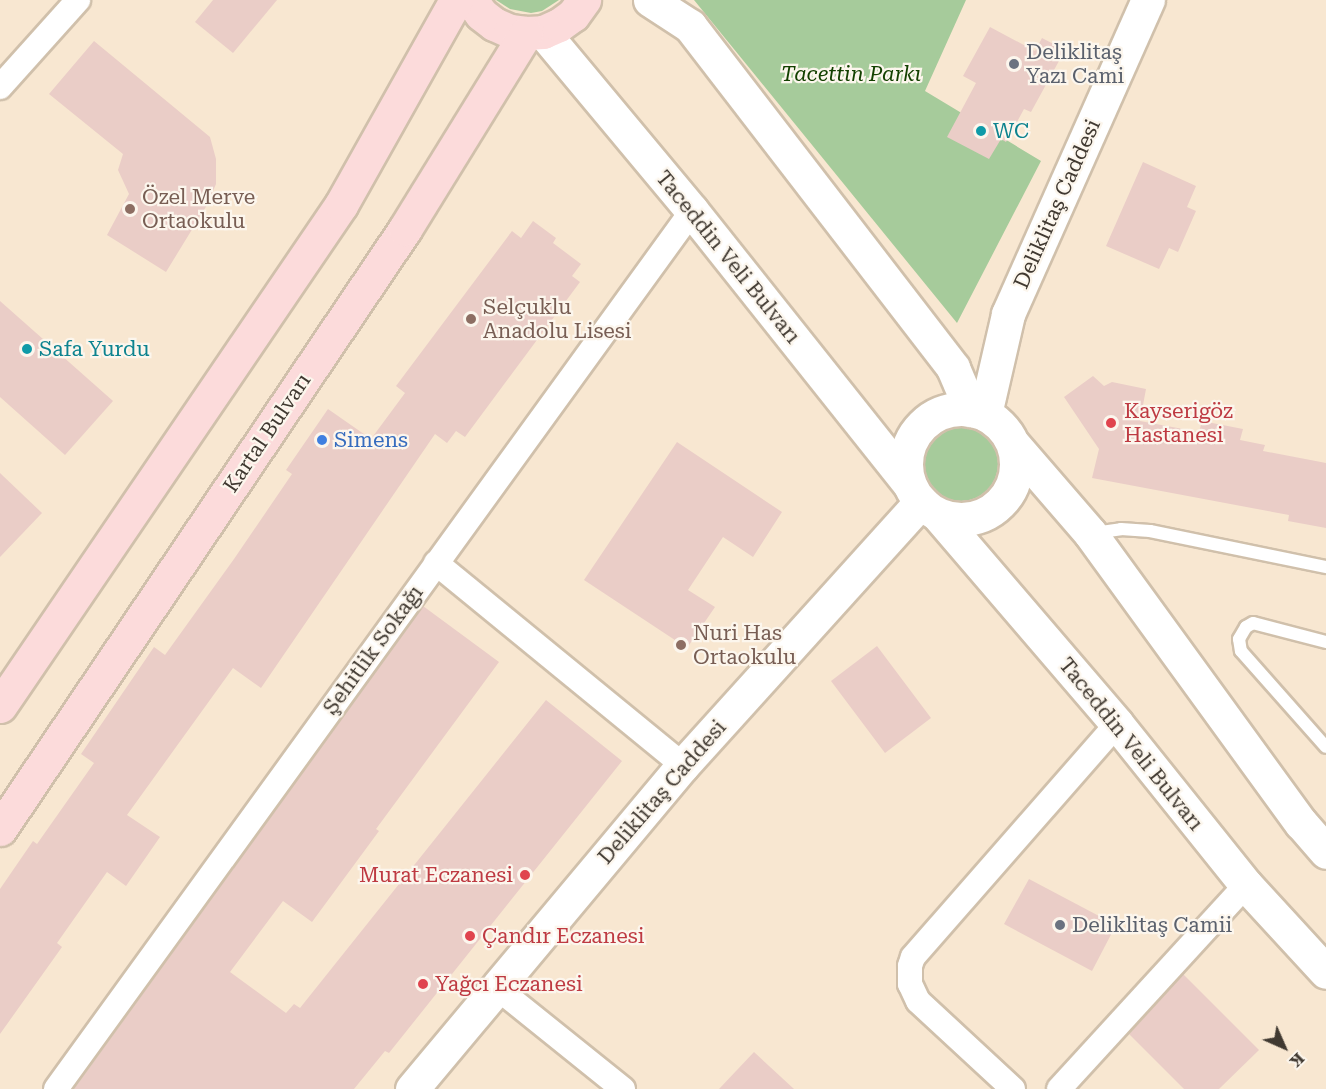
<!DOCTYPE html>
<meta charset="utf-8">
<style>
body{margin:0}
#map{position:relative;width:1326px;height:1089px;overflow:hidden;background:#f8e7d1;font-family:"Roboto Serif",serif}
div>[style]{position:absolute}
.green>*{inset:0;background:#a6cb9b}
.round{border-radius:50%}
.building>*{inset:0;background:#eacdc7}
.roads{filter:drop-shadow(2px 0 #d0c0ab) drop-shadow(-2px 0 #d0c0ab) drop-shadow(0 2px #d0c0ab) drop-shadow(0 -2px #d0c0ab)}
.lane>*{height:12px;margin:-6px;padding:0 6px;transform-origin:6px;border-radius:6px;background:#fff}
.street>*{height:24px;margin:-12px;padding:0 12px;transform-origin:12px;border-radius:12px;background:#fff}
.secondary>*{height:33px;margin:-16.5px;padding:0 16.5px;transform-origin:16.5px;border-radius:16.5px;background:#fff}
.secondary>.ring{margin:-16.5px;padding:0;box-sizing:content-box;background:none;border:33px solid #fff;border-radius:50%}
.primary>*{height:33px;margin:-16.5px;padding:0 16.5px;transform-origin:16.5px;border-radius:16.5px;background:#fcdbdb}
.dots>*{width:16px;height:16px;translate:-50% -50%;box-sizing:border-box;border:3px solid #fcf6ed;border-radius:50%}
span{translate:-50% -50%;white-space:nowrap;text-align:center;line-height:1.15;-webkit-text-stroke:4.5px #fcf6ed;paint-order:stroke}
.worship-label{font-size:21px;color:#5b616d}
.left{translate:0 -50%;text-align:left}
.park-label{font-size:21px;color:#134100;font-style:italic}
.culture-label{font-size:21px;color:#0d838f}
.education-label{font-size:21px;color:#785e54}
.street-label{font-size:21px;color:#403931}
.health-label{font-size:21px;color:#be3a42}
.right{translate:-100% -50%;text-align:right}
.shop-label{font-size:21px;color:#366cbe}
.north{position:absolute;left:1254px;top:1017px;width:60px;height:60px;-webkit-text-stroke:4px #fcf6ed;paint-order:stroke;rotate:135deg;font-size:16px;font-weight:700;line-height:24px;text-align:center;color:#403931}
.north::after{content:'';display:block;margin:auto;width:21px;height:27px;background:#403931;clip-path:polygon(50% 0,100% 100%,50% 72%,0 100%)}
</style>
<div id="map">
<div class="green">
<i style="clip-path:polygon(496px 0,559px 0,542px 11px,531px 13px,510px 9px)"></i>
<i style="clip-path:polygon(694px 0,966px 0,925px 91px,1041px 161px,957px 323px)"></i>
<i class="round" style="left:924px;top:427px;width:74px;height:74px"></i>
</div>
<div class="building">
<i style="clip-path:polygon(213px 0,277px 0,233px 53px,195px 22px)"></i>
<i style="clip-path:polygon(990px 27px,1035px 51px,1042px 38px,1065px 50px,1031px 112px,1024px 109px,1006px 142px,1001px 139px,989px 159px,947px 137px,976px 83px,963px 76px)"></i>
<i style="clip-path:polygon(94px 41px,210px 137px,216px 159px,216px 184px,207px 205px,166px 272px,107px 235px,129px 194px,118px 170px,123px 154px,49px 94px)"></i>
<i style="clip-path:polygon(1143px 162px,1196px 186px,1187px 207px,1196px 211px,1178px 252px,1169px 248px,1159px 269px,1106px 246px)"></i>
<i style="clip-path:polygon(533px 221px,556px 238px,553px 243px,581px 264px,572px 276px,580px 282px,465px 437px,456px 431px,447px 443px,435px 434px,261px 688px,233px 668px,127px 815px,160px 837px,126px 886px,107px 872px,57px 943px,62px 947px,0 1034px,0 889px,33px 841px,37px 844px,94px 763px,81px 754px,154px 647px,165px 655px,234px 559px,292px 474px,286px 470px,328px 409px,371px 439px,405px 393px,396px 386px,512px 231px,521px 238px)"></i>
<i style="clip-path:polygon(0 301px,113px 401px,65px 455px,0 397px)"></i>
<i style="clip-path:polygon(1093px 376px,1104px 386px,1112px 382px,1146px 389px,1140px 421px,1199px 432px,1202px 421px,1243px 429px,1240px 440px,1265px 445px,1263px 451px,1326px 463px,1326px 528px,1288px 521px,1289px 515px,1092px 478px,1099px 449px,1064px 397px)"></i>
<i style="clip-path:polygon(677px 442px,782px 512px,753px 557px,723px 537px,688px 590px,715px 607px,687px 648px,584px 580px)"></i>
<i style="clip-path:polygon(0 473px,42px 513px,0 557px)"></i>
<i style="clip-path:polygon(423px 606px,499px 662px,376px 829px,379px 831px,312px 922px,283px 901px,230px 972px,286px 1013px,294px 1004px,300px 1008px,546px 700px,622px 761px,389px 1053px,385px 1051px,354px 1089px,74px 1089px)"></i>
<i style="clip-path:polygon(877px 646px,931px 718px,885px 753px,831px 681px)"></i>
<i style="clip-path:polygon(1029px 879px,1116px 925px,1092px 971px,1004px 924px)"></i>
<i style="clip-path:polygon(1183px 974px,1259px 1050px,1219px 1089px,1184px 1089px,1129px 1034px)"></i>
<i style="clip-path:polygon(754px 1052px,794px 1089px,719px 1089px)"></i>
</div>
<div class="roads">
<div class="lane">
<i style="left:1094px;top:533px;width:27px;rotate:-8deg"></i>
<i style="left:1121px;top:529px;width:29px;rotate:4deg"></i>
<i style="left:1150px;top:531px;width:180px;rotate:11.6deg"></i>
<i style="left:1326px;top:642px;width:75px;rotate:-165.4deg"></i>
<i style="left:1253px;top:623px;width:8px;rotate:150deg"></i>
<i style="left:1246px;top:627px;width:14px;rotate:120deg"></i>
<i style="left:1239px;top:639px;width:12px;rotate:81deg"></i>
<i style="left:1241px;top:651px;width:128px;rotate:48.5deg"></i>
</div>
<div class="street">
<i style="left:0;top:87px;width:117px;rotate:-48.1deg"></i>
<i style="left:436px;top:563px;width:319px;rotate:39.3deg"></i>
<i style="left:496px;top:987px;width:163px;rotate:38.8deg"></i>
<i style="left:56px;top:1089px;width:1084px;rotate:-54.08deg"></i>
<i style="left:1013px;top:1089px;width:129px;rotate:-137.2deg"></i>
<i style="left:918px;top:1001px;width:19px;rotate:-115deg"></i>
<i style="left:910px;top:984px;width:18px;rotate:-90deg"></i>
<i style="left:910px;top:966px;width:9px;rotate:-72deg"></i>
<i style="left:913px;top:957px;width:310px;rotate:-48.8deg"></i>
<i style="left:1059px;top:1089px;width:277px;rotate:-47.5deg"></i>
</div>
<div class="secondary">
<i style="left:650px;top:0;width:48px;rotate:33deg"></i>
<i style="left:690px;top:26px;width:431px;rotate:52.4deg"></i>
<i style="left:953px;top:368px;width:46px;rotate:66.8deg"></i>
<i style="left:543px;top:32px;width:233px;rotate:50.2deg"></i>
<i style="left:692px;top:211px;width:349px;rotate:51.5deg"></i>
<i class="ring" style="left:906px;top:409px;width:77px;height:77px"></i>
<i style="left:985px;top:414px;width:103px;rotate:-77deg"></i>
<i style="left:1008px;top:314px;width:344px;rotate:-66deg"></i>
<i style="left:1014px;top:445px;width:116px;rotate:49.2deg"></i>
<i style="left:1090px;top:533px;width:359px;rotate:54deg"></i>
<i style="left:1301px;top:823px;width:38px;rotate:49deg"></i>
<i style="left:938px;top:515px;width:275px;rotate:49.4deg"></i>
<i style="left:1117px;top:724px;width:206px;rotate:51.3deg"></i>
<i style="left:1246px;top:885px;width:118px;rotate:47.4deg"></i>
<i style="left:412px;top:1089px;width:422px;rotate:-50.1deg"></i>
<i style="left:683px;top:765px;width:355px;rotate:-47.9deg"></i>
</div>
<div class="primary">
<i style="left:471px;top:0;width:17px;rotate:54deg"></i>
<i style="left:481px;top:14px;width:16px;rotate:38deg"></i>
<i style="left:494px;top:24px;width:17px;rotate:24deg"></i>
<i style="left:510px;top:31px;width:16px;rotate:7deg"></i>
<i style="left:526px;top:33px;width:17px;rotate:-3deg"></i>
<i style="left:543px;top:32px;width:17px;rotate:-24deg"></i>
<i style="left:559px;top:25px;width:17px;rotate:-36deg"></i>
<i style="left:573px;top:15px;width:19px;rotate:-54deg"></i>
<i style="left:0;top:706px;width:606px;rotate:-55.76deg"></i>
<i style="left:341px;top:205px;width:235px;rotate:-60.7deg"></i>
<i style="left:0;top:829px;width:724px;rotate:-55.98deg"></i>
<i style="left:405px;top:229px;width:230px;rotate:-58.3deg"></i>
</div>
</div>
<div class="dots">
<i style="left:1014px;top:64px;background:#6b7280"></i>
<i style="left:981px;top:131px;background:#0f9aa8"></i>
<i style="left:130px;top:209px;background:#8d6e63"></i>
<i style="left:471px;top:319px;background:#8d6e63"></i>
<i style="left:27px;top:349px;background:#0f9aa8"></i>
<i style="left:1111px;top:423px;background:#e0444e"></i>
<i style="left:322px;top:440px;background:#3f7fe0"></i>
<i style="left:681px;top:645px;background:#8d6e63"></i>
<i style="left:525px;top:875px;background:#e0444e"></i>
<i style="left:1060px;top:925px;background:#6b7280"></i>
<i style="left:470px;top:936px;background:#e0444e"></i>
<i style="left:423px;top:984px;background:#e0444e"></i>
</div>
<div class="worship-label">
<span class="left" style="left:1026px;top:64px">Deliklitaş<br>Yazı Cami</span>
<span class="left" style="left:1072px;top:925px">Deliklitaş Camii</span>
</div>
<div class="park-label">
<span style="left:851px;top:74px">Tacettin Parkı</span>
</div>
<div class="culture-label">
<span class="left" style="left:993px;top:131px">WC</span>
<span class="left" style="left:39px;top:349px">Safa Yurdu</span>
</div>
<div class="education-label">
<span class="left" style="left:142px;top:209px">Özel Merve<br>Ortaokulu</span>
<span class="left" style="left:483px;top:319px">Selçuklu<br>Anadolu Lisesi</span>
<span class="left" style="left:693px;top:645px">Nuri Has<br>Ortaokulu</span>
</div>
<div class="street-label">
<span style="left:1057px;top:204px;rotate:-66deg">Deliklitaş Caddesi</span>
<span style="left:728px;top:257px;rotate:51deg">Taceddin Veli Bulvarı</span>
<span style="left:267px;top:433px;rotate:-56deg">Kartal Bulvarı</span>
<span style="left:373px;top:650px;rotate:-54deg">Şehitlik Sokağı</span>
<span style="left:1131px;top:744px;rotate:51deg">Taceddin Veli Bulvarı</span>
<span style="left:662px;top:792px;rotate:-49deg">Deliklitaş Caddesi</span>
</div>
<div class="health-label">
<span class="left" style="left:1124px;top:423px">Kayserigöz<br>Hastanesi</span>
<span class="right" style="left:513px;top:875px">Murat Eczanesi</span>
<span class="left" style="left:482px;top:936px">Çandır Eczanesi</span>
<span class="left" style="left:435px;top:984px">Yağcı Eczanesi</span>
</div>
<div class="shop-label">
<span class="left" style="left:334px;top:440px">Simens</span>
</div>
<div class="north">K</div>
</div>
